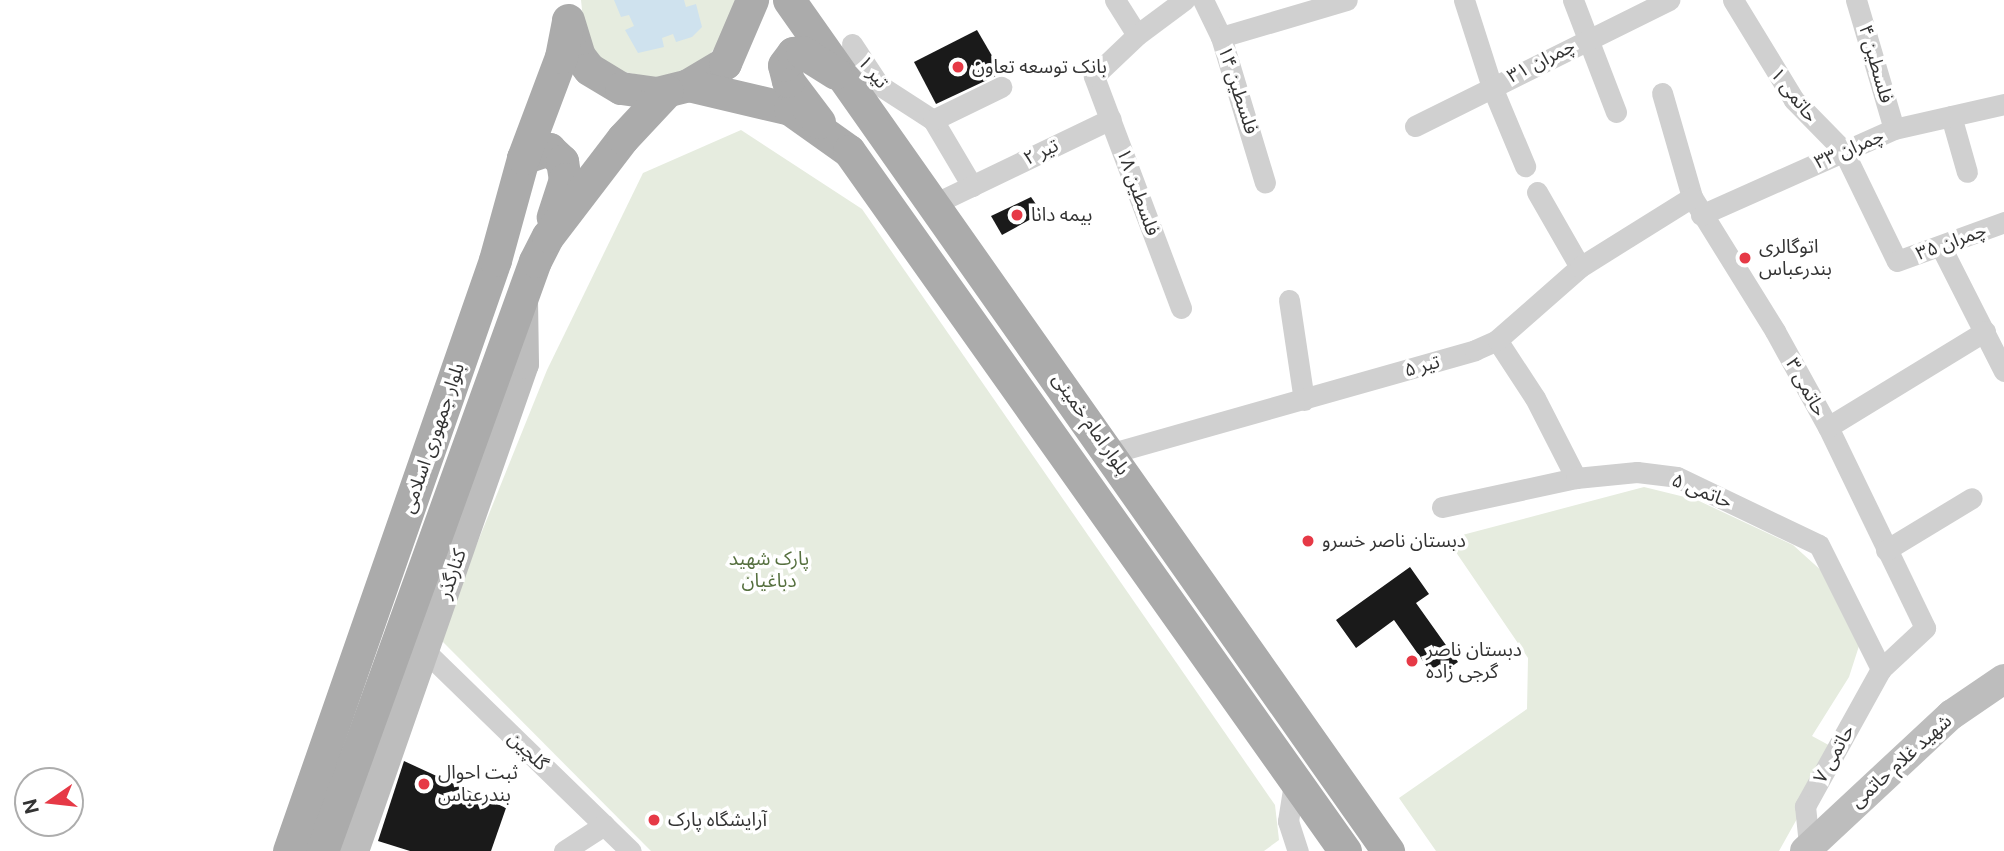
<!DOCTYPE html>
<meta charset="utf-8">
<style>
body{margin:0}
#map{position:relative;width:2004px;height:851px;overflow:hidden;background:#fff;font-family:"Public Sans","Noto Sans Arabic",sans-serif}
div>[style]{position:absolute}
.green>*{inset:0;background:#e6ecdf}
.water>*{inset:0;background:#cfe2ee}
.building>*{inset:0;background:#1a1a1a}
.street>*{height:21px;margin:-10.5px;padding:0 10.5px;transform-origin:10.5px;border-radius:10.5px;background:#d0d0d0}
.secondary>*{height:30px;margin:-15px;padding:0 15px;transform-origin:15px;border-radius:15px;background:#bdbdbd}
.primary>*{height:33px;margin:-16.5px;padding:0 16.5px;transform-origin:16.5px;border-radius:16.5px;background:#ababab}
.dots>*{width:19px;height:19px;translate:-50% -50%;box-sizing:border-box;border:4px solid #fff;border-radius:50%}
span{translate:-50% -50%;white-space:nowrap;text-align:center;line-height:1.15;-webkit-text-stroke:7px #fff;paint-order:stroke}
.street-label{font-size:19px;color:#333}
.poi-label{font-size:19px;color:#333}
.left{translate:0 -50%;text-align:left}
.park-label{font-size:19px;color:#56703f}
.north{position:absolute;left:14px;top:767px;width:70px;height:70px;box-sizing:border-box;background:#fff;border:2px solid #adadad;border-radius:50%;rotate:256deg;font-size:19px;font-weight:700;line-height:28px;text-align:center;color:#333}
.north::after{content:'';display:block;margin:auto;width:24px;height:32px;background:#e63946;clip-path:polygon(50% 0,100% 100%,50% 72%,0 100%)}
</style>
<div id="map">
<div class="green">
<i style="clip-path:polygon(581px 0,737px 0,729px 29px,704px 62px,659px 79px,610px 69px,585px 38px)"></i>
<i style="clip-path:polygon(741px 130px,862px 209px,1275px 805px,1279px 840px,1264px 851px,651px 851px,439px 638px,547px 370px,643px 173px)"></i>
<i style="clip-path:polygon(1644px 487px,1697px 500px,1793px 545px,1824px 573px,1859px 646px,1849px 677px,1812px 736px,1836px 749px,1779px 851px,1436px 851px,1399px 798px,1527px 709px,1528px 658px,1447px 539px)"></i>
</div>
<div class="water">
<i style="clip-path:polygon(614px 0,684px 0,686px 7px,696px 4px,702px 27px,692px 37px,676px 42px,673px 34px,662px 38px,664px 47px,638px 53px,625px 30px,634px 26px,629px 15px,621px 17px)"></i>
</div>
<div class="building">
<i style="clip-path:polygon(977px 30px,1002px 73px,936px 104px,914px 62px)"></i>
<i style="clip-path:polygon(1031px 197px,1042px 213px,1002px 235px,991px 216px)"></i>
<i style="clip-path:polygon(1410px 567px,1429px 594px,1416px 603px,1458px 662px,1435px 678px,1394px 620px,1356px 648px,1336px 620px)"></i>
<i style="clip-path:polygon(404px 761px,506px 808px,491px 851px,410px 851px,378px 841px)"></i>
</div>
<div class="street">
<i style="left:1115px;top:0;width:41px;rotate:57.8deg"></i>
<i style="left:1203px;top:0;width:41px;rotate:64.1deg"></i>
<i style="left:1221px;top:37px;width:152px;rotate:73.2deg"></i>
<i style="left:1464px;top:0;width:91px;rotate:72.2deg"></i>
<i style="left:1492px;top:87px;width:86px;rotate:67.3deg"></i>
<i style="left:1573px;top:0;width:120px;rotate:69deg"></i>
<i style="left:1733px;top:0;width:117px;rotate:58.6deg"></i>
<i style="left:1794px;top:100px;width:70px;rotate:45.6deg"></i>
<i style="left:1843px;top:150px;width:123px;rotate:64.1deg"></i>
<i style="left:1897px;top:261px;width:114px;rotate:-20deg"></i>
<i style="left:1856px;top:0;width:134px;rotate:73.6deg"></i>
<i style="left:1221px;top:37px;width:131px;rotate:-16.4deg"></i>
<i style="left:852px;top:44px;width:49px;rotate:56.6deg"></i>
<i style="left:879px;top:85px;width:64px;rotate:32.9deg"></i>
<i style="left:933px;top:120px;width:77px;rotate:59.4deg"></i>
<i style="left:1662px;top:93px;width:108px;rotate:73.9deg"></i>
<i style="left:1692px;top:197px;width:158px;rotate:58.2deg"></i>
<i style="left:1775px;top:331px;width:110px;rotate:61.1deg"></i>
<i style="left:1828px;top:427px;width:223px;rotate:64.2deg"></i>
<i style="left:1925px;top:628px;width:60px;rotate:137deg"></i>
<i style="left:1881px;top:669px;width:157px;rotate:119deg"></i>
<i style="left:1805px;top:806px;width:37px;rotate:84deg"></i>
<i style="left:1951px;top:116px;width:58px;rotate:74.1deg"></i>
<i style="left:933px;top:120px;width:76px;rotate:-25.9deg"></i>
<i style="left:1415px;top:126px;width:284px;rotate:-26.4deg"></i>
<i style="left:1537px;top:192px;width:86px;rotate:60.2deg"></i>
<i style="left:934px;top:204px;width:196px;rotate:-25.7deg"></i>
<i style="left:1701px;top:215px;width:211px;rotate:-24deg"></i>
<i style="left:1894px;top:129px;width:113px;rotate:-12.8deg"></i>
<i style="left:1941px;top:247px;width:139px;rotate:63.1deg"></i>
<i style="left:1289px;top:300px;width:101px;rotate:81.5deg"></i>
<i style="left:1181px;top:308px;width:248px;rotate:-110.6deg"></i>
<i style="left:1094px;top:76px;width:59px;rotate:-43.6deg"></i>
<i style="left:1137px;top:35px;width:59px;rotate:-36.7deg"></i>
<i style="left:1497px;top:340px;width:69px;rotate:56.8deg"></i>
<i style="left:1535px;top:398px;width:90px;rotate:62.9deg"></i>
<i style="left:1828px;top:427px;width:184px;rotate:-31.4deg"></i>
<i style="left:1112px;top:453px;width:377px;rotate:-15.8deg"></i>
<i style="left:1475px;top:350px;width:24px;rotate:-24deg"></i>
<i style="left:1497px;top:340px;width:111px;rotate:-41.3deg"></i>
<i style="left:1580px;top:267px;width:132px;rotate:-32deg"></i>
<i style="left:1442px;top:507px;width:137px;rotate:-12.2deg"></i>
<i style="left:1576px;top:478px;width:61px;rotate:-5.6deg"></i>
<i style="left:1637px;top:472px;width:40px;rotate:7.1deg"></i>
<i style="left:1677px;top:477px;width:157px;rotate:25.6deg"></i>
<i style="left:1819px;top:545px;width:139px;rotate:63.4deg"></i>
<i style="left:1886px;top:550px;width:100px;rotate:-31.2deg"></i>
<i style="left:425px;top:651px;width:287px;rotate:44.2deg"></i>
<i style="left:1295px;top:777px;width:45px;rotate:99deg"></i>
<i style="left:1288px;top:821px;width:32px;rotate:72deg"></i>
<i style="left:564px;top:851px;width:48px;rotate:-33deg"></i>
</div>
<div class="secondary">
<i style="left:354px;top:851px;width:516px;rotate:-70.76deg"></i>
<i style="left:524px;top:364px;width:65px;rotate:-90.9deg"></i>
<i style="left:1805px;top:851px;width:200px;rotate:-43deg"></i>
<i style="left:1951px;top:715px;width:64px;rotate:-34.2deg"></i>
</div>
<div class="primary">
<i style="left:789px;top:0;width:1041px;rotate:54.86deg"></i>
<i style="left:568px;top:20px;width:38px;rotate:73deg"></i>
<i style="left:579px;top:56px;width:16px;rotate:52deg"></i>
<i style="left:589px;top:69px;width:37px;rotate:31deg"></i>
<i style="left:621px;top:88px;width:36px;rotate:8deg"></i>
<i style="left:657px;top:93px;width:32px;rotate:-14deg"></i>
<i style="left:688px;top:85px;width:43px;rotate:-30.7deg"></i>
<i style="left:725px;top:63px;width:69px;rotate:-66.8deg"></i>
<i style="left:688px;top:85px;width:105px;rotate:13.2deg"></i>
<i style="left:790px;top:109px;width:72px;rotate:35.4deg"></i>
<i style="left:849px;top:151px;width:858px;rotate:54.68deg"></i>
<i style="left:819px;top:122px;width:51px;rotate:-127.1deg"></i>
<i style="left:788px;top:81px;width:16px;rotate:-104deg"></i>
<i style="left:784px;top:65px;width:15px;rotate:-53deg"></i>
<i style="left:793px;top:53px;width:9px;rotate:-6deg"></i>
<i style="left:802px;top:52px;width:39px;rotate:32deg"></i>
<i style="left:523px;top:158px;width:28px;rotate:-19deg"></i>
<i style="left:549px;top:149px;width:18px;rotate:43deg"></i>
<i style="left:562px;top:161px;width:18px;rotate:81deg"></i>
<i style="left:565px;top:179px;width:40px;rotate:108deg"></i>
<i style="left:289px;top:851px;width:626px;rotate:-70.78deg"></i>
<i style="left:495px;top:260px;width:106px;rotate:-74.6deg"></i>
<i style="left:523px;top:158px;width:108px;rotate:-69.4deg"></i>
<i style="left:561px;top:57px;width:36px;rotate:-79deg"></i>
<i style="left:322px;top:851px;width:627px;rotate:-70.15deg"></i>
<i style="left:535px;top:261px;width:28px;rotate:-63deg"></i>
<i style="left:548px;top:236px;width:123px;rotate:-52.6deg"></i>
<i style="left:623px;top:138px;width:64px;rotate:-46.9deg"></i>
</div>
<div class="dots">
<i style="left:958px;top:67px;background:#e63946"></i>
<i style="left:1017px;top:215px;background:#e63946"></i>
<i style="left:1745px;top:258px;background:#e63946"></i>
<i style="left:1308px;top:541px;background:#e63946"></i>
<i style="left:1412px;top:661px;background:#e63946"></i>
<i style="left:424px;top:784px;background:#e63946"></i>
<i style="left:654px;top:820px;background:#e63946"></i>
</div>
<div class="street-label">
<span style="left:1541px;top:61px;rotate:-27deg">چمران ۳۱</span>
<span style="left:1876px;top:64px;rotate:74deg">فلسطین ۴</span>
<span style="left:873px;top:72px;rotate:51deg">تیر ۱</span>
<span style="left:1238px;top:90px;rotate:72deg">فلسطین ۱۴</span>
<span style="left:1794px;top:95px;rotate:52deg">حاتمی ۱</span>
<span style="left:1849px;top:149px;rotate:-23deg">چمران ۳۳</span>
<span style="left:1041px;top:152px;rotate:-26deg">تیر ۲</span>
<span style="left:1138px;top:192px;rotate:70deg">فلسطین ۱۸</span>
<span style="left:1951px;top:242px;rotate:-20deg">چمران ۳۵</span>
<span style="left:1422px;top:366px;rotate:-16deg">تیر ۵</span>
<span style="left:1806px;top:387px;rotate:61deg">حاتمی ۳</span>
<span style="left:1091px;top:424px;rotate:55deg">بلوار امام خمینی</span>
<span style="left:433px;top:438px;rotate:-71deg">بلوار جمهوری اسلامی</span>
<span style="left:1702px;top:491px;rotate:22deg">حاتمی ۵</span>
<span style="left:452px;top:574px;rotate:-71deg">کنارگذر</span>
<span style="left:528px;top:751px;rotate:44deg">گلچین</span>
<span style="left:1834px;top:754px;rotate:-61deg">حاتمی ۷</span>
<span style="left:1901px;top:761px;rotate:-42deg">شهید غلام حاتمی</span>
</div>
<div class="poi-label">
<span class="left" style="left:972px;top:67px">بانک توسعه تعاون</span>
<span class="left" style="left:1031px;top:215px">بیمه دانا</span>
<span class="left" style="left:1759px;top:258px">اتوگالری<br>بندرعباس</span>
<span class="left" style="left:1322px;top:541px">دبستان ناصر خسرو</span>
<span class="left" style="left:1426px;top:661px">دبستان ناصر<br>گرجی زاده</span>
<span class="left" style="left:438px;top:784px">ثبت احوال<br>بندرعباس</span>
<span class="left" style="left:668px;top:820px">آرایشگاه پارک</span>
</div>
<div class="park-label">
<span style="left:769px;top:570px">پارک شهید<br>دباغیان</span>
</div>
<div class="north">N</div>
</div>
